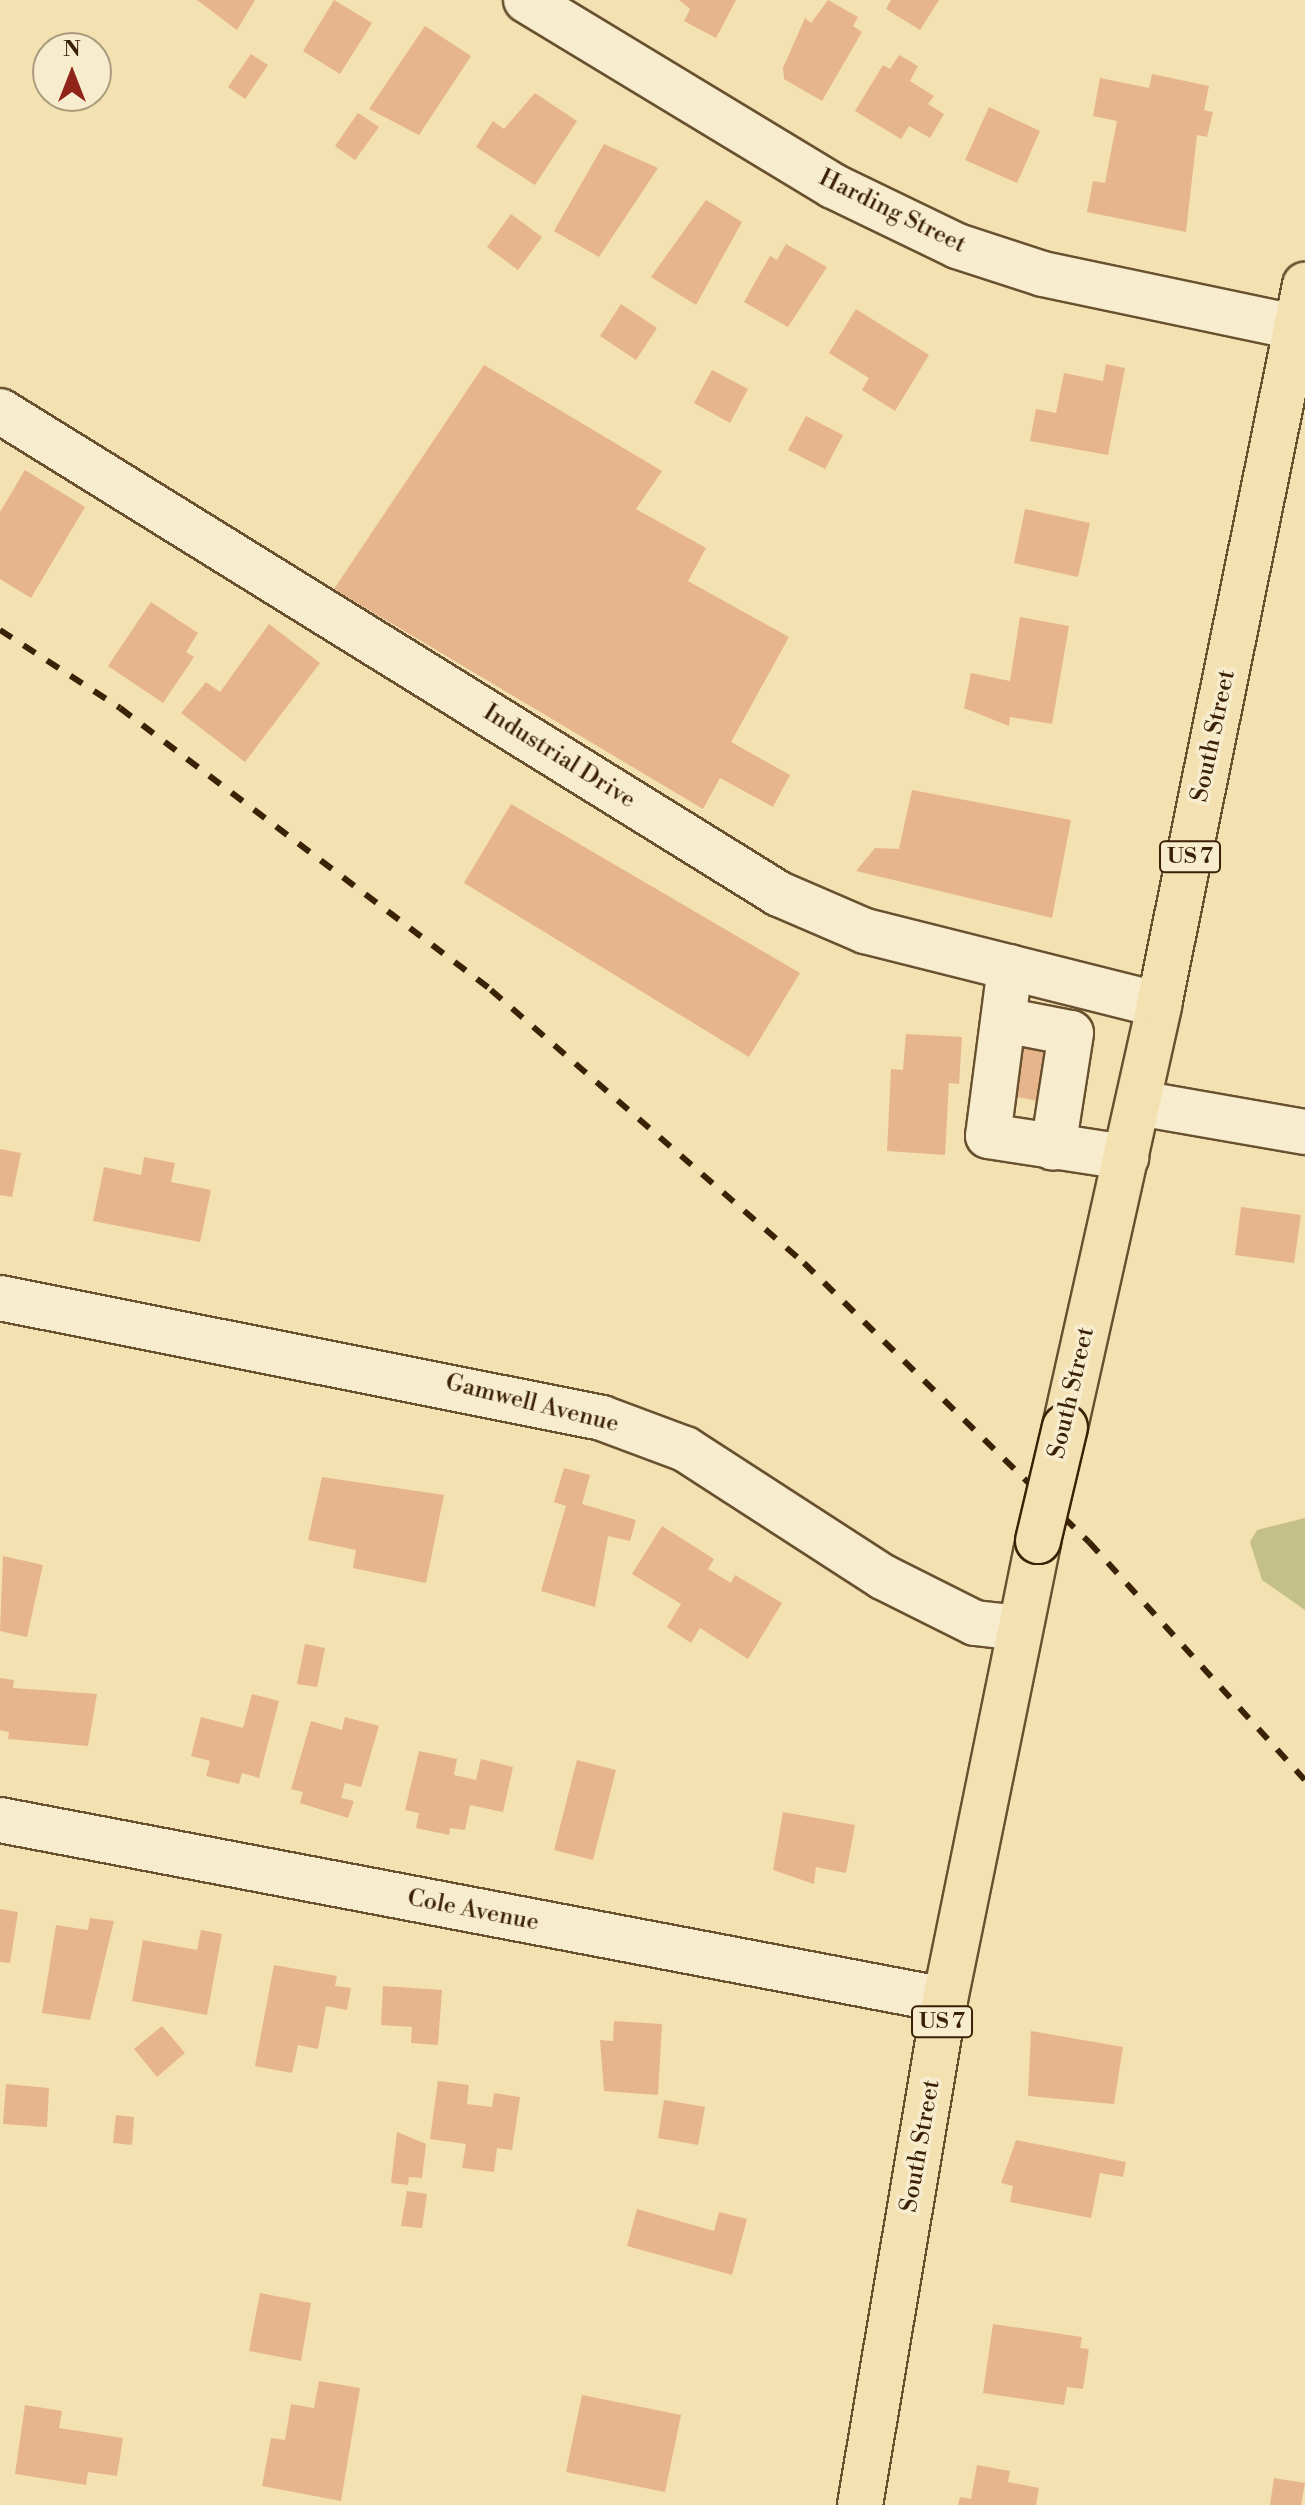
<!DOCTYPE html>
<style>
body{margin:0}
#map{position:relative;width:1305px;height:2505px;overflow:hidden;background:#f3e1b2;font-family:"Libre Bodoni",serif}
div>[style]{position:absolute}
.green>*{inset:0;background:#c3c187}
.building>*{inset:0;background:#e7b58b}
.roads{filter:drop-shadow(2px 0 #695130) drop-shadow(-2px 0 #695130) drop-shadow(0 2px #695130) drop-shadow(0 -2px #695130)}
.minor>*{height:44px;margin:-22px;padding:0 22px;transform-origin:22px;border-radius:22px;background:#f7eccd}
.highway>*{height:44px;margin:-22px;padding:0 22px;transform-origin:22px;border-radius:22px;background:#f3e1b2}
.rail>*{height:6px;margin-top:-3px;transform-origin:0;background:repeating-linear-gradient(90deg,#3b2105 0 14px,transparent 0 28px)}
.bridges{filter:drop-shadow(2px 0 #3b2105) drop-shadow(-2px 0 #3b2105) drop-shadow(0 2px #3b2105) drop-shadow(0 -2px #3b2105)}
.highway-bridge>*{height:44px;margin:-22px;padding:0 22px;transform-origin:22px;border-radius:22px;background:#f3e1b2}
span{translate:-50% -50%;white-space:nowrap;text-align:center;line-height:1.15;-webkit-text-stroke:7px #f7eccd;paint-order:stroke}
.shield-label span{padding:2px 6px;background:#f7eccd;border:2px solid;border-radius:6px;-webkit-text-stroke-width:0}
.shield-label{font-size:22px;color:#3b2105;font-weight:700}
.street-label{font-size:24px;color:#3b2105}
.north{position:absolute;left:32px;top:32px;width:80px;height:80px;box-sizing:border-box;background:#f7eccd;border:2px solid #ac9b7d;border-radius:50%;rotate:0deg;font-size:22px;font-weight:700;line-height:32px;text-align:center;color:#3b2105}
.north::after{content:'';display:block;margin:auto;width:28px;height:36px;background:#8f2418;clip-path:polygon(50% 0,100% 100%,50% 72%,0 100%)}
</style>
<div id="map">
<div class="green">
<i style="clip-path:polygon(1305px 1518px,1305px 1610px,1262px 1580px,1250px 1542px,1257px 1530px)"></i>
</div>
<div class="building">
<i style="clip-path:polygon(197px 0,255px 0,237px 30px)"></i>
<i style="clip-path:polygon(334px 0,372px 23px,340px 74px,303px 51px)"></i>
<i style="clip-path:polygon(679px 0,736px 0,716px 38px,684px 21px,690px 9px)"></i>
<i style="clip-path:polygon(828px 0,858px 17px,853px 26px,862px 32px,822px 101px,784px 79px,783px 68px,805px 18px,811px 23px)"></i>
<i style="clip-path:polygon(891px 0,939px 0,920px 30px,886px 9px)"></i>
<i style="clip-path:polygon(425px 26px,471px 56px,419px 135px,369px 109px)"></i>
<i style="clip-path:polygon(251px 54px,268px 65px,245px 99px,228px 87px)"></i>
<i style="clip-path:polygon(899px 55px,918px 66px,910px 81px,934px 96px,928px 104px,944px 114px,930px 138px,909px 126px,901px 139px,855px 111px,883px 65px,890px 69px)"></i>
<i style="clip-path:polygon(1152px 74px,1209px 86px,1204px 110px,1213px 112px,1207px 137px,1197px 135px,1186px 232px,1087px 212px,1093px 181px,1105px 183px,1117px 121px,1093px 116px,1100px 78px,1149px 88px)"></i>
<i style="clip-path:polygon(535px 93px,577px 121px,535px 185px,476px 147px,493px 121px,504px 129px)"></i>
<i style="clip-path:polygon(989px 107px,1040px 131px,1017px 183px,965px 160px)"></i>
<i style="clip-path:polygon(358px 113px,379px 127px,355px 160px,335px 146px)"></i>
<i style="clip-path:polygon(604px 144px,658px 168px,599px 257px,554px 231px)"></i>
<i style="clip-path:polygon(706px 200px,742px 222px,696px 305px,651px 277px)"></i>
<i style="clip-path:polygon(511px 214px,542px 237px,518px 270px,487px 247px)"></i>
<i style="clip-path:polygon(786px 244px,827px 267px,788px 327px,744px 302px,770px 256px,777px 260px)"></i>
<i style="clip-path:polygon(621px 304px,657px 328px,636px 360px,600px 336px)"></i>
<i style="clip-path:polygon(856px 309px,929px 355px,895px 411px,862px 390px,869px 378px,829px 353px)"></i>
<i style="clip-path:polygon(1106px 364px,1125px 368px,1108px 455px,1030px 441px,1036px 409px,1056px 413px,1064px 373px,1103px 381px)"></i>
<i style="clip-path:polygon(484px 365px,662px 471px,636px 509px,706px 548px,688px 581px,789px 637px,731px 742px,790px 775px,773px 807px,720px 778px,703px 809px,334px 589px)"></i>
<i style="clip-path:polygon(712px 370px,748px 389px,730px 423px,694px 403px)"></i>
<i style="clip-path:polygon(806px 416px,843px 435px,825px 469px,788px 450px)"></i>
<i style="clip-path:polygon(25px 470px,85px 507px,31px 598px,0 579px,0 512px)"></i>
<i style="clip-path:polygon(1025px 509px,1090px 523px,1078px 577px,1014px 563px)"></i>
<i style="clip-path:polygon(151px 602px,198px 633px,186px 652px,194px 657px,163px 703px,108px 666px)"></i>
<i style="clip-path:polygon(1020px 617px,1069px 626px,1052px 724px,1010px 717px,1009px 726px,964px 708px,971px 673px,1010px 681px)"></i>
<i style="clip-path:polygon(269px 624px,320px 663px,245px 762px,181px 713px,206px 682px,220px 692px)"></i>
<i style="clip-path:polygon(912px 790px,1071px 820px,1052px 918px,856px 871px,875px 848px,899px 849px)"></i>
<i style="clip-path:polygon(511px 804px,800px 973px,749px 1057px,464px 883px)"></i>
<i style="clip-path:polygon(906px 1034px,962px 1037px,959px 1084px,949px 1083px,945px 1155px,887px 1151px,891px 1069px,903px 1070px)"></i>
<i style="clip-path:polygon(1023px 1041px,1063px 1048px,1052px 1104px,1012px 1096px)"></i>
<i style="clip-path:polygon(0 1149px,21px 1153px,12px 1197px,0 1195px)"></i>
<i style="clip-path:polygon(144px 1157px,175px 1163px,171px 1182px,211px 1190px,200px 1242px,93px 1221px,104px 1167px,141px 1175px)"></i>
<i style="clip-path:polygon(1241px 1207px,1301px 1215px,1294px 1263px,1235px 1255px)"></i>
<i style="clip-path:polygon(564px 1468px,590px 1475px,582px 1504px,636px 1520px,630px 1541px,608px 1536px,595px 1607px,541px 1591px,566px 1506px,554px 1502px)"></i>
<i style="clip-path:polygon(322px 1477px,444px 1495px,426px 1583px,353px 1568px,356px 1550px,308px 1540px)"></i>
<i style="clip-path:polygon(662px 1526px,714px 1559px,708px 1569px,731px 1583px,735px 1575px,782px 1603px,748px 1659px,700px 1628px,691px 1643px,667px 1627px,681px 1604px,632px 1574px)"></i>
<i style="clip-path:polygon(3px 1556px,43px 1565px,27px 1637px,0 1631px)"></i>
<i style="clip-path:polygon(305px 1644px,325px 1648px,317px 1687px,297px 1684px)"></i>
<i style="clip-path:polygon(0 1678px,14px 1680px,13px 1688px,97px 1694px,88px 1746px,8px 1739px,9px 1732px,0 1730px)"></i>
<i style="clip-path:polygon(252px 1694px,279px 1701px,259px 1778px,242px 1773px,239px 1784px,206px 1776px,210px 1761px,191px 1756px,201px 1717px,243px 1728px)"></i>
<i style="clip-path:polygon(345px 1717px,379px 1726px,361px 1787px,345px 1783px,341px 1798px,354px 1801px,348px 1818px,300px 1803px,303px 1792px,291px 1789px,311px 1721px,342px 1730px)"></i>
<i style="clip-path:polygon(419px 1751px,457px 1759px,454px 1775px,476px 1780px,481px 1759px,513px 1767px,503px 1812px,470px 1805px,465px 1830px,450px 1828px,449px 1835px,416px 1828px,419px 1813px,405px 1810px)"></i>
<i style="clip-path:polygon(577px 1760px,616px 1770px,593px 1860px,554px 1850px)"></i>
<i style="clip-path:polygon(783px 1812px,855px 1825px,846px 1873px,816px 1867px,814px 1884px,773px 1870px)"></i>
<i style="clip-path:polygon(0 1909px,18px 1912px,10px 1963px,0 1962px)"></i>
<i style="clip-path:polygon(90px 1918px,114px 1921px,90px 2020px,42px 2013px,56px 1925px,88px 1930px)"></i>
<i style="clip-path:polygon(201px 1930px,222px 1934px,207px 2015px,132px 2001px,143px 1940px,197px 1950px)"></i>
<i style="clip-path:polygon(274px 1965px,337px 1976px,335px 1986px,351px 1988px,347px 2010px,326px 2006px,318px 2049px,298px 2045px,292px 2073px,255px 2066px)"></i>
<i style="clip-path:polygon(383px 1986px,442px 1990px,438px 2045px,411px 2043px,412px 2027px,381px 2025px)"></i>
<i style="clip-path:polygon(614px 2021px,662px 2024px,658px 2095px,604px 2091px,600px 2040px,613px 2041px)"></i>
<i style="clip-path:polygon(162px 2026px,185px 2053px,157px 2077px,134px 2049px)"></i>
<i style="clip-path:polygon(1031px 2031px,1123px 2047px,1114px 2104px,1028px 2096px)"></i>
<i style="clip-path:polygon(438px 2081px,469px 2085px,467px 2104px,492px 2107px,494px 2093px,520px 2097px,512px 2150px,497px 2148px,494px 2172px,462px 2168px,466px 2144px,430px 2139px)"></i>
<i style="clip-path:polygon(6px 2084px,49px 2088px,47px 2127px,3px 2124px)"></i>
<i style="clip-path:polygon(664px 2100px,705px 2107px,698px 2145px,658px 2138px)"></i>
<i style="clip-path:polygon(116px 2115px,134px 2117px,132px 2145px,113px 2143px)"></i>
<i style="clip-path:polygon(397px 2132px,426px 2144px,422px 2178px,409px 2177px,408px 2185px,391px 2183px)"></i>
<i style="clip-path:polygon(1016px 2140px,1126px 2162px,1123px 2177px,1100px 2173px,1091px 2218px,1010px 2202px,1013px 2186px,1001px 2183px)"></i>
<i style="clip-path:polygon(407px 2191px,427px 2194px,422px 2228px,401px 2226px)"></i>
<i style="clip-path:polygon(637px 2209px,714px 2231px,719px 2212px,747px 2219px,732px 2275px,627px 2246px)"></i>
<i style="clip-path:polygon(260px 2293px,311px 2303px,301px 2361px,249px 2351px)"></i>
<i style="clip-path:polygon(993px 2324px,1082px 2337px,1080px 2348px,1089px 2349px,1083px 2389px,1067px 2387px,1064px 2405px,983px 2393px)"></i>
<i style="clip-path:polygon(319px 2381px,360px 2388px,341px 2501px,262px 2486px,271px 2438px,285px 2440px,291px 2404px,314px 2408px)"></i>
<i style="clip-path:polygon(582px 2395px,681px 2415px,665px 2492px,566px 2472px)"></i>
<i style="clip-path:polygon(25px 2405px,62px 2411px,59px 2428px,123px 2438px,117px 2476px,88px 2472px,86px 2485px,15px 2474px)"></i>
<i style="clip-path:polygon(977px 2465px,1010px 2471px,1008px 2482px,1039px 2488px,1036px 2505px,958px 2505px,960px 2497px,971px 2499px)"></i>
<i style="clip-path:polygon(1274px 2478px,1305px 2483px,1301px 2505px,1270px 2505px)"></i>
</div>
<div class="roads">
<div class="minor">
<i style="left:526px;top:0;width:359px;rotate:31.2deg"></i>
<i style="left:833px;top:186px;width:138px;rotate:25.8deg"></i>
<i style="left:957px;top:246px;width:90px;rotate:18deg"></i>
<i style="left:1043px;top:274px;width:268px;rotate:11.9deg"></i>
<i style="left:0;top:411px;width:917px;rotate:31.8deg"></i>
<i style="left:779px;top:894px;width:94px;rotate:23.3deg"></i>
<i style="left:865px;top:931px;width:303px;rotate:14.1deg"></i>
<i style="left:1010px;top:967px;width:170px;rotate:97.4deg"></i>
<i style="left:988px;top:1136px;width:140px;rotate:8.7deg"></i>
<i style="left:1004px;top:1020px;width:68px;rotate:11deg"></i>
<i style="left:1071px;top:1033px;width:116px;rotate:98.9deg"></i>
<i style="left:1139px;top:1103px;width:169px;rotate:9.9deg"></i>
<i style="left:0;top:1298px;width:614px;rotate:11.27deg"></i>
<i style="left:602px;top:1418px;width:89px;rotate:20.5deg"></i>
<i style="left:685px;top:1449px;width:236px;rotate:32.9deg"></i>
<i style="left:883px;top:1577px;width:103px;rotate:26.6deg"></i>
<i style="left:975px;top:1623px;width:44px;rotate:6.5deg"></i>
<i style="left:0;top:1820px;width:962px;rotate:10.78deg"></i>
</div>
<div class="highway">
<i style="left:1065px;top:1427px;width:432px;rotate:-77.4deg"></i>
<i style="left:1159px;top:1005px;width:735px;rotate:-78.54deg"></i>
<i style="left:860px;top:2505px;width:512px;rotate:-80.45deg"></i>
<i style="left:945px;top:2000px;width:468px;rotate:-78.5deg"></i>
</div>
</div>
<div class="rail">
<i style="left:0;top:630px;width:143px;rotate:33deg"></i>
<i style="left:120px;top:708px;width:466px;rotate:37.2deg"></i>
<i style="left:491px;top:990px;width:415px;rotate:41.1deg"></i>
<i style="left:804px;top:1263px;width:399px;rotate:44.4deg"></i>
<i style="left:1089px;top:1542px;width:321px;rotate:47.8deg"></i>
</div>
<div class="bridges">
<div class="highway-bridge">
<i style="left:1038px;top:1541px;width:117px;rotate:-76.7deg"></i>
</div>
</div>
<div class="shield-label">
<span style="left:1190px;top:857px">US 7</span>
<span style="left:942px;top:2022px">US 7</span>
</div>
<div class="street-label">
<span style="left:892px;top:212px;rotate:26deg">Harding Street</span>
<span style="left:1214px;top:736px;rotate:-78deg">South Street</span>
<span style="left:559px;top:757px;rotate:32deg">Industrial Drive</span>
<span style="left:1072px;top:1393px;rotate:-77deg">South Street</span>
<span style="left:532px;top:1404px;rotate:14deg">Gamwell Avenue</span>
<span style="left:473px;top:1911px;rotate:11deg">Cole Avenue</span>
<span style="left:921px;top:2146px;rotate:-80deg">South Street</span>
</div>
<div class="north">N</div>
</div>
